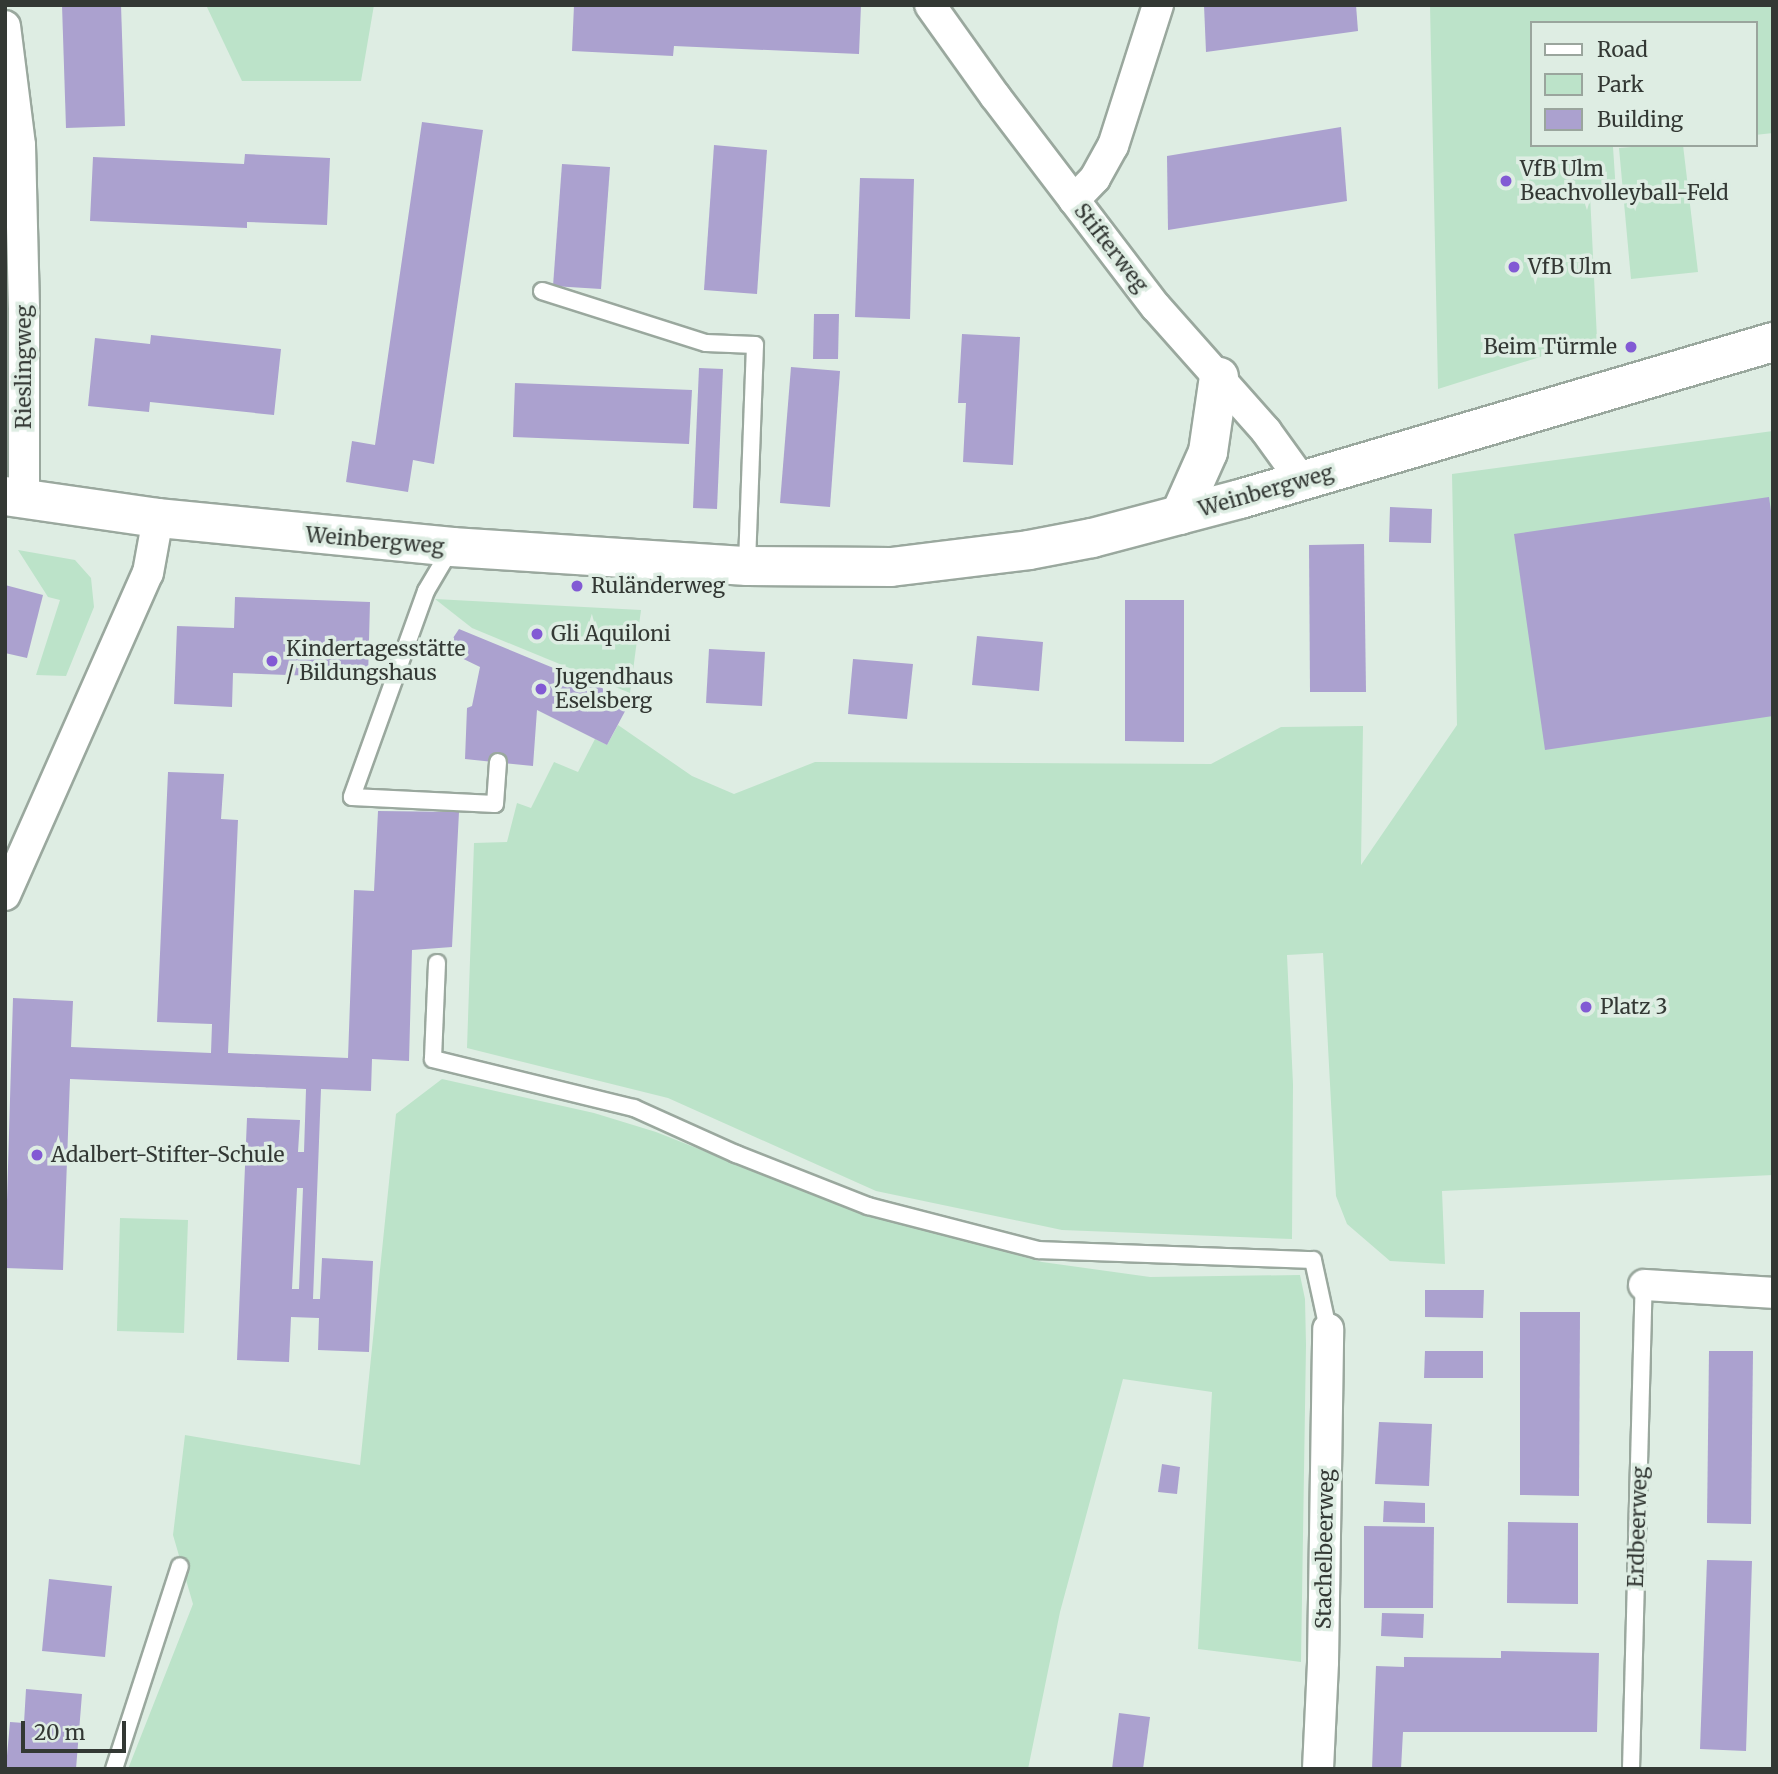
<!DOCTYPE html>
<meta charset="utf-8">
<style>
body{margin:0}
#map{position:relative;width:1778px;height:1774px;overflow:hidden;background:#deede3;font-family:Merriweather,serif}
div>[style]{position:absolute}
.green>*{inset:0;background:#bce3c9}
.building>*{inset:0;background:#aba1cf}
.roads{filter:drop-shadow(2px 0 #9aa89e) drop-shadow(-2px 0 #9aa89e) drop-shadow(0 2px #9aa89e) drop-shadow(0 -2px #9aa89e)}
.lane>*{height:16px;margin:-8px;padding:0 8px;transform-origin:8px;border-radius:8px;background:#fff}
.street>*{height:30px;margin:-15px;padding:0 15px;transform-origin:15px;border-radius:15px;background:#fff}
.secondary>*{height:38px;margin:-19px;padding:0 19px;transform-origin:19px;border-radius:19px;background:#fff}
.dots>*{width:19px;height:19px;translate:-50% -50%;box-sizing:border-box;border:4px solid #deede3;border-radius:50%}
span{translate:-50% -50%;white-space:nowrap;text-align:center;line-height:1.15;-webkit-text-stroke:7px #deede3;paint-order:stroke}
.poi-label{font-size:21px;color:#333834}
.left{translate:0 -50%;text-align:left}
.right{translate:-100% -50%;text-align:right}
.street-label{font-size:21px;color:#333834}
.frame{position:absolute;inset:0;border:7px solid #333834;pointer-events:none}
.legend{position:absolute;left:1530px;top:21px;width:228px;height:126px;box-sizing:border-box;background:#deede3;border:2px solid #9aa59d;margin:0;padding:9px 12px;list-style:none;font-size:21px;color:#333834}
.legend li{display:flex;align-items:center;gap:14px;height:35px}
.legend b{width:35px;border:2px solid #9aa59d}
.scale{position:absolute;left:21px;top:1721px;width:105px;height:32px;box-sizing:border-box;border:4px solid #333834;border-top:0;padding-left:9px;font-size:21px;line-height:24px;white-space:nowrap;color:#333834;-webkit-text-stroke:5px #deede3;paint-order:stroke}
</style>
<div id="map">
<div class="green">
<i style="clip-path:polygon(206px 5px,374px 5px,361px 81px,242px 81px)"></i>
<i style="clip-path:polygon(1430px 5px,1773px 5px,1773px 133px,1755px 135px,1755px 23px,1531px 23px,1531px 145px,1626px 145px,1613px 147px,1616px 192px,1590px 194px,1597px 339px,1438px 389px)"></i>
<i style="clip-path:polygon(1656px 145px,1683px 145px,1698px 272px,1631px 279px,1619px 148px)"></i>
<i style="clip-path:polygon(1773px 431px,1773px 1175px,1442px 1191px,1445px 1264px,1390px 1261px,1347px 1224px,1336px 1196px,1323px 953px,1287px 955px,1293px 1084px,1292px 1239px,1062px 1230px,876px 1191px,668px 1098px,467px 1048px,474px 843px,507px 842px,517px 803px,531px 808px,554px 762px,578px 772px,595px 739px,607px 745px,618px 725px,692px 776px,734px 794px,815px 762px,1211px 764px,1281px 727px,1363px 726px,1361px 865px,1457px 725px,1452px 474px)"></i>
<i style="clip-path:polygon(18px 550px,75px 560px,91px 578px,94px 607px,66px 676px,36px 675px,60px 600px,48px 597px)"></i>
<i style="clip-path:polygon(435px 599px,641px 610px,630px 693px,472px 628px)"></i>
<i style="clip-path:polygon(442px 1079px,594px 1113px,656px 1132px,851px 1209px,1042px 1262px,1150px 1277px,1300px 1275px,1305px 1299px,1306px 1345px,1301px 1662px,1198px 1649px,1212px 1392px,1123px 1379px,1060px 1612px,1028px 1769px,128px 1769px,193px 1604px,173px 1535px,185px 1435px,360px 1465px,396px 1114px)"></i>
<i style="clip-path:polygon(120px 1218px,188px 1220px,184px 1333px,117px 1331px)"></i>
</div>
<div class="building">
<i style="clip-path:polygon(62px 5px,121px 5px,125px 126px,66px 128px)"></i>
<i style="clip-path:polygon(574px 5px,861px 5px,859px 54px,674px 46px,673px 56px,572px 51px)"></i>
<i style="clip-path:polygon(1204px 5px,1356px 5px,1358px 31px,1206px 52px)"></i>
<i style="clip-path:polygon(422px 122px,483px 130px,434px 464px,413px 460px,408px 492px,346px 482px,352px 441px,375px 445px)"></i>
<i style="clip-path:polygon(1341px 127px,1347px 201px,1168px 230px,1167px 156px)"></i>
<i style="clip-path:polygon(714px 145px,767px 150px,757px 294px,704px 290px)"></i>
<i style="clip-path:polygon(245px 154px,330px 158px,327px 225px,247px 222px,247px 228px,90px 221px,93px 157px,244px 164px)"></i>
<i style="clip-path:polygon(562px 164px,610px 167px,601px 289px,553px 286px)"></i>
<i style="clip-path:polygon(860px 178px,914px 179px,910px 319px,855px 317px)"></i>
<i style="clip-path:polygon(814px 314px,839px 314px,838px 359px,813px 359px)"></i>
<i style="clip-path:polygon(962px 334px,1020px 337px,1013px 465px,963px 462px,966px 403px,958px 403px)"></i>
<i style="clip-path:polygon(151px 335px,281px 349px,274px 415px,150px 402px,149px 412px,88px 406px,95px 338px,150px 344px)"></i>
<i style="clip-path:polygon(791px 367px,840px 371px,830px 507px,780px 503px)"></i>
<i style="clip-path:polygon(699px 368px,723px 369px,717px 509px,693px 508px)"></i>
<i style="clip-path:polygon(515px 383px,692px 390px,689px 444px,513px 437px)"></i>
<i style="clip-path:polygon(1769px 497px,1773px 525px,1773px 716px,1545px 750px,1514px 534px)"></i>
<i style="clip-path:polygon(1390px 507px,1432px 509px,1431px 543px,1389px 542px)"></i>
<i style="clip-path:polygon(1364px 544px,1366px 692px,1310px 692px,1309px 545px)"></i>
<i style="clip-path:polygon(5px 585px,43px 595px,27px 658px,5px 653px)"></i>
<i style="clip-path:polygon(235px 597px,370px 602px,368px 678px,233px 673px,232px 707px,174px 704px,177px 626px,234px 628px)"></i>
<i style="clip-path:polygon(1125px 600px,1184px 600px,1184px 742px,1125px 741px)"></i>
<i style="clip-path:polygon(459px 629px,631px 700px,607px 745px,537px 710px,533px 766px,465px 759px,467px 708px,472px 706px,480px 667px,445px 650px)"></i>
<i style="clip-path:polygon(977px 636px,1043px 642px,1039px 691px,972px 685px)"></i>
<i style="clip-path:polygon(709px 649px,765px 652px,762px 706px,706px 703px)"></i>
<i style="clip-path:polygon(853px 659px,913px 664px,907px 719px,848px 714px)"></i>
<i style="clip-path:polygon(evenodd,168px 772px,224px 774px,221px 819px,238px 820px,228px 1053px,348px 1058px,354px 890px,374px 891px,378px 811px,459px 812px,452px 947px,412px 950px,409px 1061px,372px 1059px,371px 1091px,321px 1089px,313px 1299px,320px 1299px,322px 1258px,373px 1261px,369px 1352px,318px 1350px,319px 1318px,291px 1317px,289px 1362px,237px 1360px,247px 1118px,300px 1120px,298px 1152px,304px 1152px,306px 1089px,70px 1079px,63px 1270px,5px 1268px,13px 998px,73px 1001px,71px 1047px,211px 1053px,212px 1024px,157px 1022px,168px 772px,297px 1188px,303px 1188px,299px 1289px,292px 1289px,297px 1188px)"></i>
<i style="clip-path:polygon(1425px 1290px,1484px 1290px,1483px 1318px,1425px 1317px)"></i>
<i style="clip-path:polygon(1520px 1312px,1580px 1312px,1579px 1496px,1520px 1495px)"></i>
<i style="clip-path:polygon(1425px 1351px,1483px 1351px,1483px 1378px,1424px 1378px)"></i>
<i style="clip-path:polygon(1709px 1351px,1753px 1351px,1751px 1524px,1707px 1523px)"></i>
<i style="clip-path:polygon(1379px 1422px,1432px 1424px,1429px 1486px,1375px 1484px)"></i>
<i style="clip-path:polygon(1162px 1464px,1180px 1467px,1177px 1494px,1158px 1492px)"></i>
<i style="clip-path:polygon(1384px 1501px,1425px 1503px,1425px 1523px,1383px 1522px)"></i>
<i style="clip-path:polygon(1508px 1522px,1578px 1523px,1578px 1604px,1507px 1603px)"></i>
<i style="clip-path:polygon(1364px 1526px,1434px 1527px,1433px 1608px,1364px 1608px)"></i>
<i style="clip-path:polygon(1707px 1560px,1752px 1561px,1746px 1751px,1700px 1749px)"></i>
<i style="clip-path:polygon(49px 1579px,112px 1586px,105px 1657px,42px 1651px)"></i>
<i style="clip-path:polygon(1382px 1613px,1424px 1614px,1423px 1638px,1381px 1636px)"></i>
<i style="clip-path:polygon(1501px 1651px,1599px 1653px,1597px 1732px,1403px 1732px,1401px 1769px,1372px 1769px,1376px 1666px,1404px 1667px,1404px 1657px,1501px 1658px)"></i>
<i style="clip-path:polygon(26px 1689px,82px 1694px,76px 1769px,6px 1767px,10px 1722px,24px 1723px)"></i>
<i style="clip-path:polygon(1119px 1713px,1150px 1717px,1143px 1769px,1112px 1769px)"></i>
</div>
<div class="roads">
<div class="lane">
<i style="left:542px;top:291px;width:172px;rotate:17.6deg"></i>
<i style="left:706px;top:343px;width:49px;rotate:2.3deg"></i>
<i style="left:755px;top:345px;width:221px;rotate:92.1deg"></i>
<i style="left:452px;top:547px;width:51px;rotate:120.6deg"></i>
<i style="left:426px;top:591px;width:219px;rotate:109.8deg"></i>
<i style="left:352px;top:797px;width:143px;rotate:2.8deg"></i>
<i style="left:495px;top:804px;width:42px;rotate:-85.9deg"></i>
<i style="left:437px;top:963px;width:96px;rotate:92.4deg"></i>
<i style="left:433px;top:1059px;width:207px;rotate:13.7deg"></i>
<i style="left:634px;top:1108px;width:112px;rotate:24.3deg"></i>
<i style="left:736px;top:1154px;width:142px;rotate:21.5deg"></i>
<i style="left:868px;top:1206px;width:176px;rotate:14.5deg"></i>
<i style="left:1038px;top:1250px;width:275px;rotate:2.1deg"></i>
<i style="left:1313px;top:1260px;width:71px;rotate:77.7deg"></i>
<i style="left:114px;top:1769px;width:213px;rotate:-72deg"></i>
<i style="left:1631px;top:1769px;width:484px;rotate:-88.5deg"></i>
</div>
<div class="street">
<i style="left:930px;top:5px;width:112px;rotate:54.5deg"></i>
<i style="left:995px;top:96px;width:265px;rotate:52.7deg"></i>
<i style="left:1156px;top:307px;width:166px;rotate:48.4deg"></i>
<i style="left:1266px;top:431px;width:62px;rotate:54.2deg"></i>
<i style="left:5px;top:26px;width:120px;rotate:82.8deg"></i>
<i style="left:20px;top:145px;width:164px;rotate:88.6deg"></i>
<i style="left:24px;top:309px;width:190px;rotate:90deg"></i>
<i style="left:1074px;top:200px;width:30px;rotate:-46deg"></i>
<i style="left:1095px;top:178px;width:37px;rotate:-61deg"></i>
<i style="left:1113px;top:146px;width:148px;rotate:-72.3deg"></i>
<i style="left:5px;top:895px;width:352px;rotate:-66.1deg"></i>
<i style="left:148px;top:573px;width:56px;rotate:-79.7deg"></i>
<i style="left:1644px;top:1285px;width:129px;rotate:3.5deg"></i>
<i style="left:1318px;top:1769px;width:107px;rotate:-87.3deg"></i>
<i style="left:1323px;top:1662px;width:333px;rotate:-89.1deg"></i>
</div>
<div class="secondary">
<i style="left:5px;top:496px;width:155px;rotate:8.2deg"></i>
<i style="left:158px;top:518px;width:295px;rotate:5.6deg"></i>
<i style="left:452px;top:547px;width:296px;rotate:3.7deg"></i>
<i style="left:747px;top:566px;width:144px;rotate:0.4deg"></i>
<i style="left:891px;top:567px;width:139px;rotate:-7deg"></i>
<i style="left:1029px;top:550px;width:64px;rotate:-10.8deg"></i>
<i style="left:1092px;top:538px;width:153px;rotate:-14.8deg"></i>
<i style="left:1240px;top:499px;width:556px;rotate:-16.41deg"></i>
<i style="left:1180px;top:515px;width:69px;rotate:-66deg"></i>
<i style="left:1208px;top:452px;width:76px;rotate:-81.7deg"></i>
</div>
</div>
<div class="dots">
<i style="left:1506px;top:181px;background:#825ad4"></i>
<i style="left:1514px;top:267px;background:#825ad4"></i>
<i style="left:1631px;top:347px;background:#825ad4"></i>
<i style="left:577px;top:586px;background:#825ad4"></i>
<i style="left:537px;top:634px;background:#825ad4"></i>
<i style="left:272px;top:661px;background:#825ad4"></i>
<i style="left:541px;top:689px;background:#825ad4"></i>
<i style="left:1586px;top:1007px;background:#825ad4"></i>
<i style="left:37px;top:1155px;background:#825ad4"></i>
</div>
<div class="poi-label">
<span class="left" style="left:1520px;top:181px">VfB Ulm<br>Beachvolleyball-Feld</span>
<span class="left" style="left:1528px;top:267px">VfB Ulm</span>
<span class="right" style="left:1617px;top:347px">Beim Türmle</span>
<span class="left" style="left:591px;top:586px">Ruländerweg</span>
<span class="left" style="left:551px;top:634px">Gli Aquiloni</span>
<span class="left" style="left:286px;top:661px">Kindertagesstätte<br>/ Bildungshaus</span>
<span class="left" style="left:555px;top:689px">Jugendhaus<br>Eselsberg</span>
<span class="left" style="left:1600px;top:1007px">Platz 3</span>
<span class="left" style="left:51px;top:1155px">Adalbert-Stifter-Schule</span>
</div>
<div class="street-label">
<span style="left:1111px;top:248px;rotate:52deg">Stifterweg</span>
<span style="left:24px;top:367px;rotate:-90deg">Rieslingweg</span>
<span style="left:1266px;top:491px;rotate:-16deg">Weinbergweg</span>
<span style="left:375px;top:541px;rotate:5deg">Weinbergweg</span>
<span style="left:1638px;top:1527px;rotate:-88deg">Erdbeerweg</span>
<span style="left:1325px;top:1549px;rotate:-89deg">Stachelbeerweg</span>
</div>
<div class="frame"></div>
<ul class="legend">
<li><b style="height:9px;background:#fff"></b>Road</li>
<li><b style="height:19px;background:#bce3c9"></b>Park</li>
<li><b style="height:19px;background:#aba1cf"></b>Building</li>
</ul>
<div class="scale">20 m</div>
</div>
